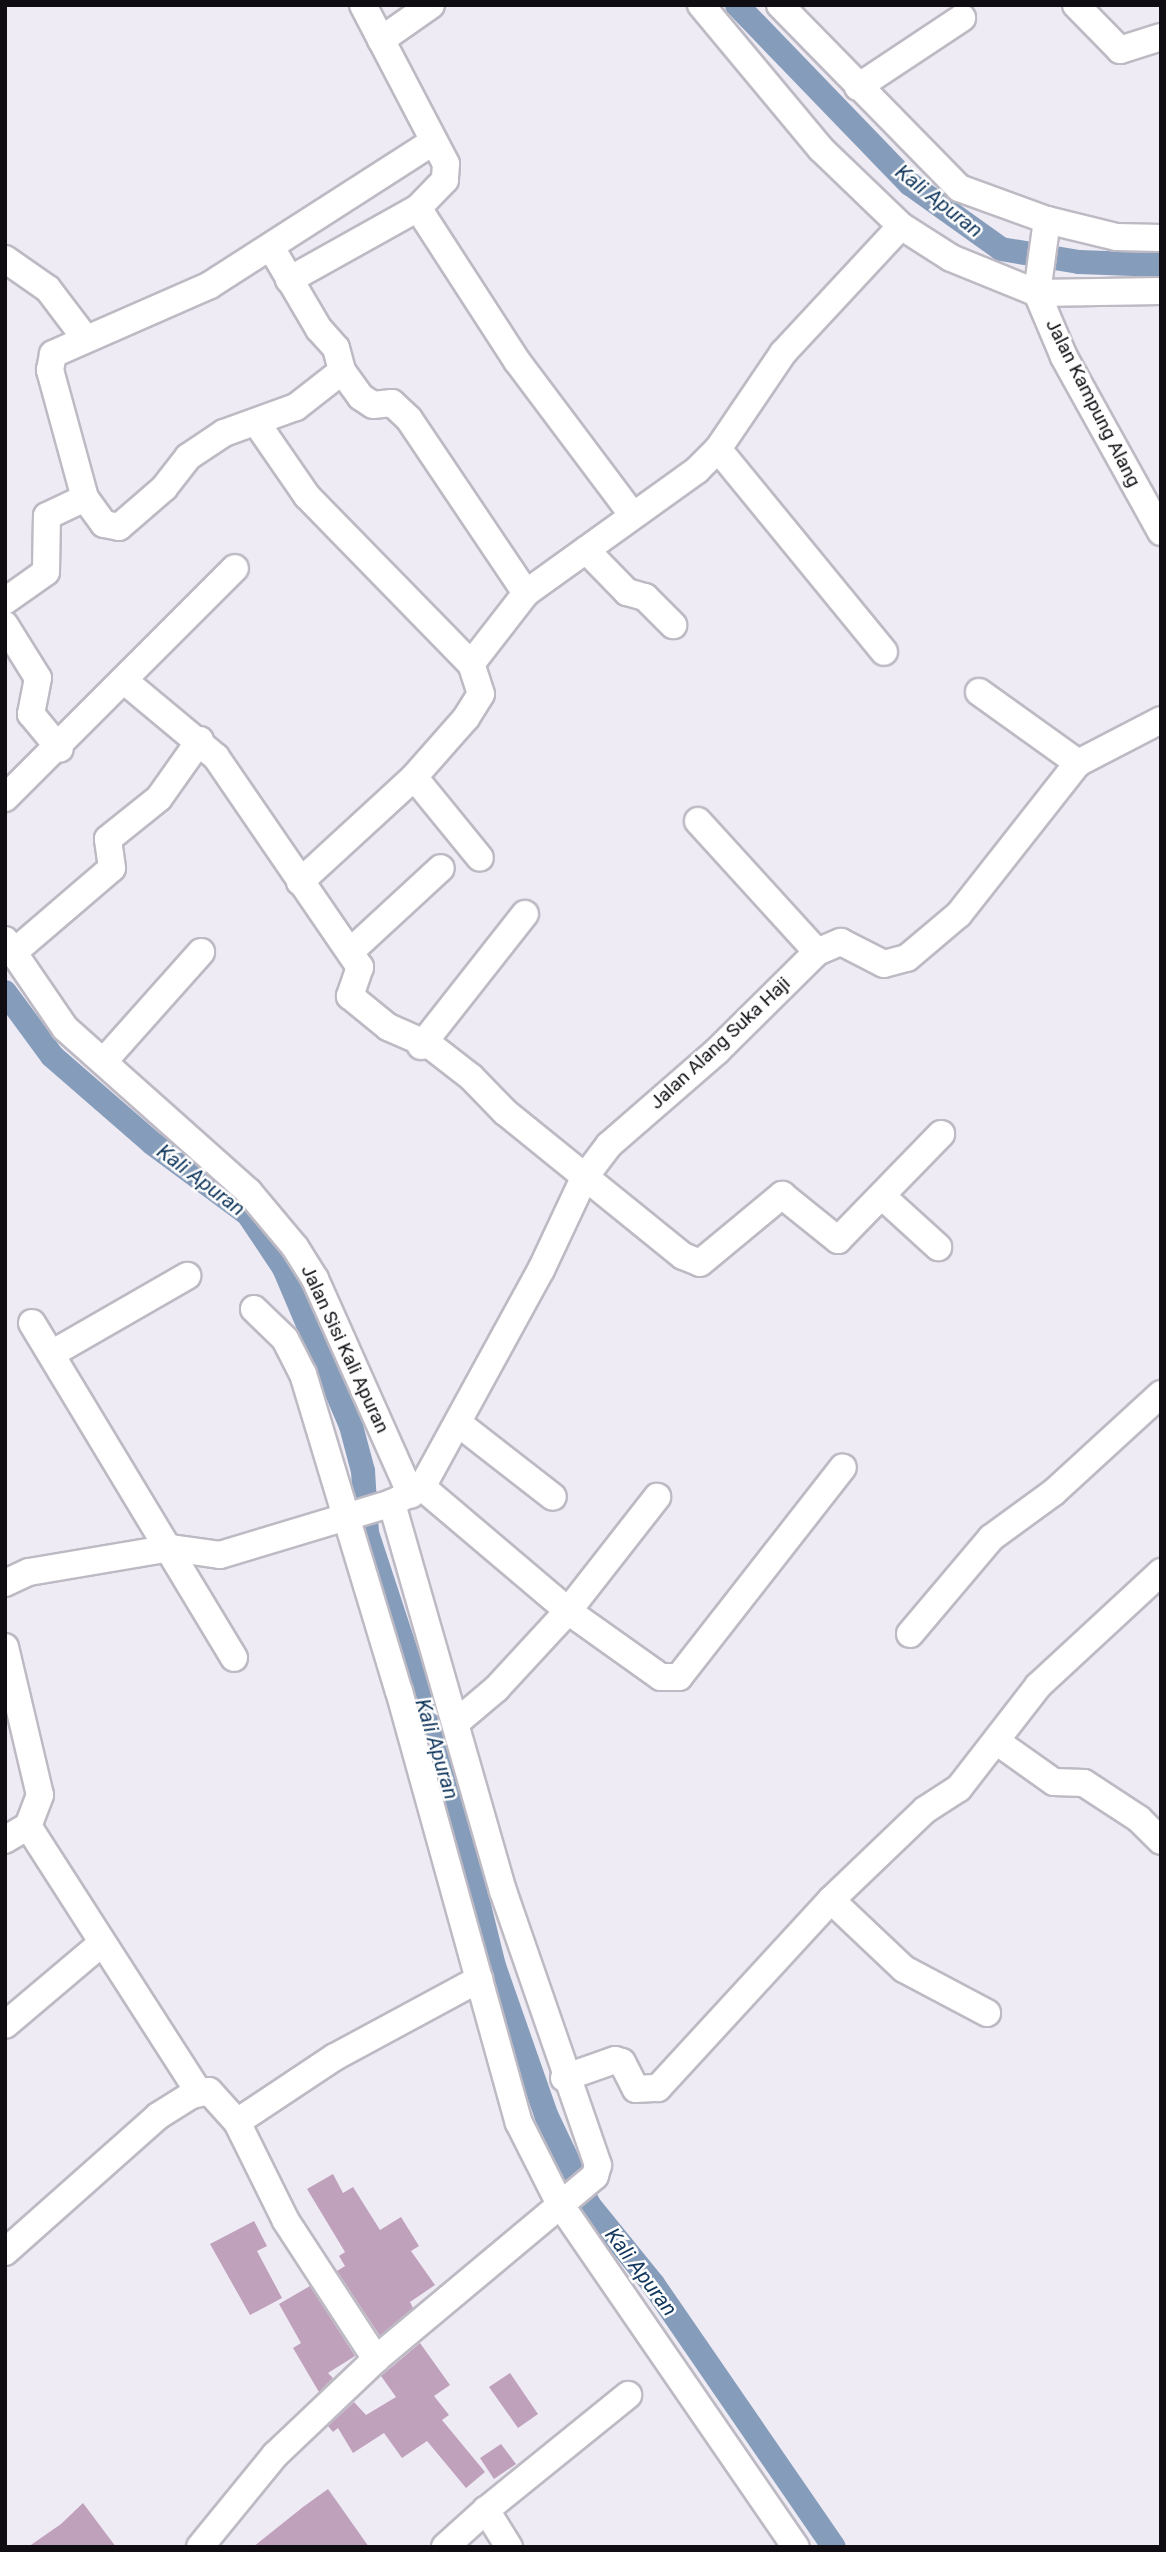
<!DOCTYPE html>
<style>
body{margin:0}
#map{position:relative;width:1166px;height:2552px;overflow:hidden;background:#efebf5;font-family:Roboto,sans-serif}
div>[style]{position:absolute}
.canal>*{height:24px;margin:-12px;padding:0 12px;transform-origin:12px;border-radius:12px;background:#859dba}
.building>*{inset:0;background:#bfa1bc}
.roads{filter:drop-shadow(2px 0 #bebac4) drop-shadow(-2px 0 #bebac4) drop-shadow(0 2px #bebac4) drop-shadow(0 -2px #bebac4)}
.minor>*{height:26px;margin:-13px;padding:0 13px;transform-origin:13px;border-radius:13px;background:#fff}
span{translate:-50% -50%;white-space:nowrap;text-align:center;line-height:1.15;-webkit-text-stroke:5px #fff;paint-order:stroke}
.street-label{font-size:19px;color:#0f0d11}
.water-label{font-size:21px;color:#10365c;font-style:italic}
.frame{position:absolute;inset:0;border:7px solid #0f0d11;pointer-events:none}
</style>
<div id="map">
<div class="canal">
<i style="left:737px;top:5px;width:249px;rotate:46deg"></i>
<i style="left:910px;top:184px;width:112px;rotate:35.5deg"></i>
<i style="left:1001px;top:249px;width:79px;rotate:9.5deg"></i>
<i style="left:1079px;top:262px;width:82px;rotate:2.1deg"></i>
<i style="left:5px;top:992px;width:79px;rotate:53.7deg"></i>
<i style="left:52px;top:1056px;width:133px;rotate:41deg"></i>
<i style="left:152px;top:1143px;width:119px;rotate:36.5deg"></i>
<i style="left:248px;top:1214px;width:65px;rotate:56.3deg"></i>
<i style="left:284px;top:1268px;width:172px;rotate:67deg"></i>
<i style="left:351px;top:1426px;width:47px;rotate:75.1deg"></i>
<i style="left:363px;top:1471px;width:62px;rotate:86.3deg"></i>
<i style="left:367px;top:1533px;width:256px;rotate:71.8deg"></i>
<i style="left:447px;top:1776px;width:196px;rotate:76.1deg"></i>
<i style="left:494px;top:1966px;width:160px;rotate:70.7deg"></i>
<i style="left:547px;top:2117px;width:98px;rotate:64.5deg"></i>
<i style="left:589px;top:2205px;width:102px;rotate:51deg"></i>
<i style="left:653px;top:2284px;width:319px;rotate:55.5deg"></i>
</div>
<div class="building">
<i style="clip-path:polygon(333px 2174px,343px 2193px,353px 2187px,380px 2230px,401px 2217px,419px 2246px,411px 2251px,435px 2285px,410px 2302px,413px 2308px,380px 2336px,337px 2271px,345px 2266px,339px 2256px,345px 2252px,307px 2189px)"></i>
<i style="clip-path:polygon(254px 2221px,267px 2246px,257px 2251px,282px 2298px,250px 2315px,210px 2244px)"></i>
<i style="clip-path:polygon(310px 2286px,355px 2356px,328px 2373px,333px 2378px,319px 2392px,293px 2348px,301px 2343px,279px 2304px)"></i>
<i style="clip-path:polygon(420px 2343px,450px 2385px,434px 2396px,449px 2415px,442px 2420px,485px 2472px,466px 2488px,427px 2441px,402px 2458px,384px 2433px,353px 2453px,338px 2428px,333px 2432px,328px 2426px,354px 2402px,366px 2415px,396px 2397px,381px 2376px)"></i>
<i style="clip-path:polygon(510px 2373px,538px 2414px,518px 2428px,489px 2387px)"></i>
<i style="clip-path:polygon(501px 2444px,516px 2464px,494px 2479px,480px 2458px)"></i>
<i style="clip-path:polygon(328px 2489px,369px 2547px,253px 2547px,303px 2507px)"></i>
<i style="clip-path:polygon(83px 2503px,116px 2547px,28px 2547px,61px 2524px)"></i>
</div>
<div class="roads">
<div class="minor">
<i style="left:363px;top:5px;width:179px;rotate:62.4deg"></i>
<i style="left:446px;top:164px;width:16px;rotate:94deg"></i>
<i style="left:445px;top:180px;width:39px;rotate:134deg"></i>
<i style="left:418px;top:208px;width:182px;rotate:57.1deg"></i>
<i style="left:517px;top:361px;width:191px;rotate:53.1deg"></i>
<i style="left:701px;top:5px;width:187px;rotate:50.2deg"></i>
<i style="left:821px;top:149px;width:111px;rotate:43.9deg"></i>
<i style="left:901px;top:226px;width:59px;rotate:32.6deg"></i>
<i style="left:951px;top:258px;width:93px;rotate:22.1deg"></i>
<i style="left:1037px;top:293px;width:124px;rotate:-0.9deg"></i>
<i style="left:780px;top:5px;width:256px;rotate:45.6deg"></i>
<i style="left:959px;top:188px;width:94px;rotate:20deg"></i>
<i style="left:1047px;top:220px;width:72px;rotate:13.7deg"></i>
<i style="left:1117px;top:237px;width:44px;rotate:1.3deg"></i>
<i style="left:1076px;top:5px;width:63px;rotate:45.6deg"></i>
<i style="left:1120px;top:50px;width:43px;rotate:-17.6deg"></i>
<i style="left:381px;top:40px;width:61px;rotate:-35deg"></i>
<i style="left:858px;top:87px;width:125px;rotate:-33.6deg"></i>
<i style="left:1047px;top:220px;width:74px;rotate:97.8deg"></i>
<i style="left:1037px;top:293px;width:69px;rotate:67.1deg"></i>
<i style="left:1064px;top:357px;width:200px;rotate:61deg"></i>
<i style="left:272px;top:249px;width:93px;rotate:59.6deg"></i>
<i style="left:319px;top:329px;width:25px;rotate:48deg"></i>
<i style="left:336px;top:348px;width:24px;rotate:75deg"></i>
<i style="left:342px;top:371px;width:32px;rotate:54deg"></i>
<i style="left:361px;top:397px;width:14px;rotate:34deg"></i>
<i style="left:373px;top:405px;width:19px;rotate:-6deg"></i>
<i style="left:392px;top:403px;width:23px;rotate:43deg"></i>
<i style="left:409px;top:419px;width:210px;rotate:56.1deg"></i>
<i style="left:5px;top:259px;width:52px;rotate:34.9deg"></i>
<i style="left:48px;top:289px;width:61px;rotate:52.9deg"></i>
<i style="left:289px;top:280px;width:148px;rotate:-29.2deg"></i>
<i style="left:256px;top:422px;width:90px;rotate:55.4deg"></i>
<i style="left:307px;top:496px;width:235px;rotate:45.7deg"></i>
<i style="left:718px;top:449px;width:262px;rotate:50.7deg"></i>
<i style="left:85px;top:498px;width:32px;rotate:54deg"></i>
<i style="left:104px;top:524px;width:15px;rotate:11deg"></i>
<i style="left:119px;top:527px;width:60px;rotate:-40.9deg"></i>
<i style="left:164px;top:488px;width:39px;rotate:-52deg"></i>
<i style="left:188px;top:457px;width:43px;rotate:-33.7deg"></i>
<i style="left:224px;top:433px;width:77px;rotate:-19.9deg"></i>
<i style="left:296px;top:407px;width:58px;rotate:-38deg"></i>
<i style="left:586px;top:550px;width:59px;rotate:45.7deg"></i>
<i style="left:627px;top:592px;width:19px;rotate:16deg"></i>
<i style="left:645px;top:597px;width:40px;rotate:45deg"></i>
<i style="left:5px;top:601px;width:50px;rotate:-35.3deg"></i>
<i style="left:46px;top:572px;width:56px;rotate:-89deg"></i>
<i style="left:47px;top:516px;width:42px;rotate:-25.3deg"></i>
<i style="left:85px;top:498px;width:133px;rotate:-105.3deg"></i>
<i style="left:50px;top:370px;width:16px;rotate:-79deg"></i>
<i style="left:53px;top:354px;width:171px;rotate:-23.7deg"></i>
<i style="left:210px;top:285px;width:265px;rotate:-32.7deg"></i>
<i style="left:5px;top:625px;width:62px;rotate:58.1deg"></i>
<i style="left:38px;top:678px;width:37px;rotate:101deg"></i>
<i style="left:31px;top:714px;width:45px;rotate:50.4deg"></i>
<i style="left:126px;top:682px;width:117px;rotate:39.8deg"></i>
<i style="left:216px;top:757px;width:255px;rotate:55.6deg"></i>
<i style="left:360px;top:967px;width:31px;rotate:109deg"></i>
<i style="left:350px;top:996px;width:49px;rotate:39.2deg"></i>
<i style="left:388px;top:1027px;width:47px;rotate:23.8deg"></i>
<i style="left:431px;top:1046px;width:51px;rotate:37.8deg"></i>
<i style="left:471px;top:1077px;width:49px;rotate:45.8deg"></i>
<i style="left:505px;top:1112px;width:229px;rotate:39deg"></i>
<i style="left:683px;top:1256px;width:18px;rotate:22deg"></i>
<i style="left:700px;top:1263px;width:107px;rotate:-39.7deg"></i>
<i style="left:782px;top:1195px;width:72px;rotate:38.8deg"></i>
<i style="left:838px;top:1240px;width:148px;rotate:-45.8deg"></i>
<i style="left:979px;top:692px;width:122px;rotate:35.6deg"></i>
<i style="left:414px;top:777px;width:104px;rotate:50.8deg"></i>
<i style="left:5px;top:798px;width:325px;rotate:-45deg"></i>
<i style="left:698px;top:821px;width:177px;rotate:47.7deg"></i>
<i style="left:300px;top:882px;width:155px;rotate:-42.6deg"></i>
<i style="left:414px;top:777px;width:79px;rotate:-48.6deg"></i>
<i style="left:466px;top:718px;width:28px;rotate:-58deg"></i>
<i style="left:481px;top:694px;width:32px;rotate:-108deg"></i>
<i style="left:471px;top:664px;width:90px;rotate:-52.2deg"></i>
<i style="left:526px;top:593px;width:211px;rotate:-35.7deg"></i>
<i style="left:697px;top:470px;width:30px;rotate:-45deg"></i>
<i style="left:718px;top:449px;width:116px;rotate:-55.9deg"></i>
<i style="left:783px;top:353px;width:173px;rotate:-47.1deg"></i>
<i style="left:5px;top:940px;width:107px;rotate:55.7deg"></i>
<i style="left:65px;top:1028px;width:246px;rotate:41.7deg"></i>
<i style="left:249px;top:1192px;width:72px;rotate:50.1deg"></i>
<i style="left:295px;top:1247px;width:38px;rotate:58deg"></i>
<i style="left:315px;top:1279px;width:236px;rotate:66deg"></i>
<i style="left:351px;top:951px;width:122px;rotate:-42.7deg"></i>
<i style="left:13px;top:953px;width:130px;rotate:-40.6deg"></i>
<i style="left:112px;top:868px;width:29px;rotate:-98deg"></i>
<i style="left:108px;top:839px;width:65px;rotate:-38.8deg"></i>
<i style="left:159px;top:798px;width:71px;rotate:-54.7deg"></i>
<i style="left:421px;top:1046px;width:168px;rotate:-51.8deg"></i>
<i style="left:104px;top:1061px;width:146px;rotate:-48.3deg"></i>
<i style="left:882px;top:1196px;width:76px;rotate:42.3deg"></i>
<i style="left:254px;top:1309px;width:43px;rotate:44.1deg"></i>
<i style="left:285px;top:1339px;width:39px;rotate:63deg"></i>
<i style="left:303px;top:1374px;width:331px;rotate:73.2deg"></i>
<i style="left:399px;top:1691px;width:448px;rotate:74.5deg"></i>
<i style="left:519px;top:2123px;width:91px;rotate:63.2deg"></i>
<i style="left:560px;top:2204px;width:416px;rotate:55.5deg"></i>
<i style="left:32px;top:1323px;width:391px;rotate:58.9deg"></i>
<i style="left:53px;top:1353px;width:155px;rotate:-29.9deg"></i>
<i style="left:458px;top:1423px;width:120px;rotate:37.9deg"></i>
<i style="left:422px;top:1487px;width:192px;rotate:40.3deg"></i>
<i style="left:568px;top:1611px;width:145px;rotate:-52deg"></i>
<i style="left:5px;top:1583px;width:26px;rotate:-25deg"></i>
<i style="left:29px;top:1572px;width:144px;rotate:-9.6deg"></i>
<i style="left:171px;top:1548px;width:49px;rotate:8.1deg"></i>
<i style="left:220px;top:1555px;width:180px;rotate:-16.8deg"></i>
<i style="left:392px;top:1503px;width:34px;rotate:-28deg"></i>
<i style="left:422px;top:1487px;width:247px;rotate:-61.3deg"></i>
<i style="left:541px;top:1270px;width:102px;rotate:-64.9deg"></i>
<i style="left:584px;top:1178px;width:41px;rotate:-52.9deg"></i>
<i style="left:609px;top:1145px;width:143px;rotate:-41deg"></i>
<i style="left:717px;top:1051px;width:141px;rotate:-44.7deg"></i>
<i style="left:817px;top:952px;width:26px;rotate:-23deg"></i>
<i style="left:841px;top:942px;width:48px;rotate:27.1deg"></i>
<i style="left:884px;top:964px;width:24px;rotate:-15deg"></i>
<i style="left:907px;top:958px;width:68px;rotate:-40.2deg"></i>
<i style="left:959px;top:914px;width:192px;rotate:-51.8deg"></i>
<i style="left:1078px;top:763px;width:93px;rotate:-27.4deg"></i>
<i style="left:910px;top:1634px;width:126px;rotate:-49.8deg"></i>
<i style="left:991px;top:1538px;width:78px;rotate:-36.1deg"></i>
<i style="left:1054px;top:1492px;width:145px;rotate:-42.5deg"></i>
<i style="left:5px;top:1647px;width:152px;rotate:76.7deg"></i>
<i style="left:40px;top:1795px;width:33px;rotate:111deg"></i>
<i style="left:28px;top:1826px;width:27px;rotate:149deg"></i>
<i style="left:458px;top:1721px;width:50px;rotate:-40.1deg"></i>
<i style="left:496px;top:1689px;width:106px;rotate:-47.3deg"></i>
<i style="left:568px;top:1611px;width:114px;rotate:35.4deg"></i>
<i style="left:661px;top:1677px;width:18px"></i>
<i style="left:679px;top:1677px;width:266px;rotate:-52deg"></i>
<i style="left:996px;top:1741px;width:71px;rotate:35.3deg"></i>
<i style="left:1054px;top:1782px;width:30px;rotate:2deg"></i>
<i style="left:1084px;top:1783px;width:66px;rotate:33.2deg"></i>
<i style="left:1139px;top:1819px;width:31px;rotate:45deg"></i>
<i style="left:28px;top:1826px;width:316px;rotate:57.3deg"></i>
<i style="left:831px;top:1900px;width:100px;rotate:43.4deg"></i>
<i style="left:904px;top:1969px;width:94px;rotate:27.9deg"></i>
<i style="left:5px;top:2025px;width:126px;rotate:-40.2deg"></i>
<i style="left:564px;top:2078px;width:54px;rotate:-19.4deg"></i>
<i style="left:615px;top:2060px;width:7px;rotate:16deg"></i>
<i style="left:622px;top:2062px;width:30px;rotate:63deg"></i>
<i style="left:636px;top:2089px;width:22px;rotate:-3deg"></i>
<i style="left:658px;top:2088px;width:255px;rotate:-47.4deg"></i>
<i style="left:831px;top:1900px;width:130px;rotate:-43.8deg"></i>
<i style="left:925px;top:1810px;width:40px;rotate:-32.9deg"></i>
<i style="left:959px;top:1788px;width:129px;rotate:-52.2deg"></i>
<i style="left:1038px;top:1686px;width:168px;rotate:-42.8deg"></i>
<i style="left:237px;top:2122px;width:118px;rotate:-33.6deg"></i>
<i style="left:335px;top:2057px;width:164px;rotate:-28.4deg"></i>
<i style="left:5px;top:2252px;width:205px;rotate:-41.6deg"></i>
<i style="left:158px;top:2116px;width:40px;rotate:-32deg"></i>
<i style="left:192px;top:2095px;width:17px;rotate:-13deg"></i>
<i style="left:209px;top:2091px;width:42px;rotate:47.9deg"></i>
<i style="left:237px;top:2122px;width:110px;rotate:63.7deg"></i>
<i style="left:286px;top:2221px;width:165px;rotate:56.9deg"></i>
<i style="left:200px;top:2547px;width:119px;rotate:-50.8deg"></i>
<i style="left:275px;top:2455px;width:139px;rotate:-43.5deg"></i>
<i style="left:376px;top:2359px;width:285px;rotate:-39.9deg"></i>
<i style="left:595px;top:2176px;width:11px;rotate:-75deg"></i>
<i style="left:598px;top:2165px;width:290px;rotate:-109.1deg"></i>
<i style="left:503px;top:1891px;width:404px;rotate:-106deg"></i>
<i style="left:445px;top:2547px;width:55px;rotate:-42.1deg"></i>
<i style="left:509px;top:2547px;width:44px;rotate:-121.9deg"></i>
<i style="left:486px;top:2510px;width:183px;rotate:-39deg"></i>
</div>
</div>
<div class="street-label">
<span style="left:1093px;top:403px;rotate:63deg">Jalan Kampung Alang</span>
<span style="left:720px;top:1043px;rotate:-43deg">Jalan Alang Suka Haji</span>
<span style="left:345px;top:1349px;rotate:65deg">Jalan Sisi Kali Apuran</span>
</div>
<div class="water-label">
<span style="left:939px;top:201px;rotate:38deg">Kali Apuran</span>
<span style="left:201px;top:1180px;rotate:37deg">Kali Apuran</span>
<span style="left:437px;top:1749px;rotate:73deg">Kali Apuran</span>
<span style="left:641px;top:2272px;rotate:53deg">Kali Apuran</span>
</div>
<div class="frame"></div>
</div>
